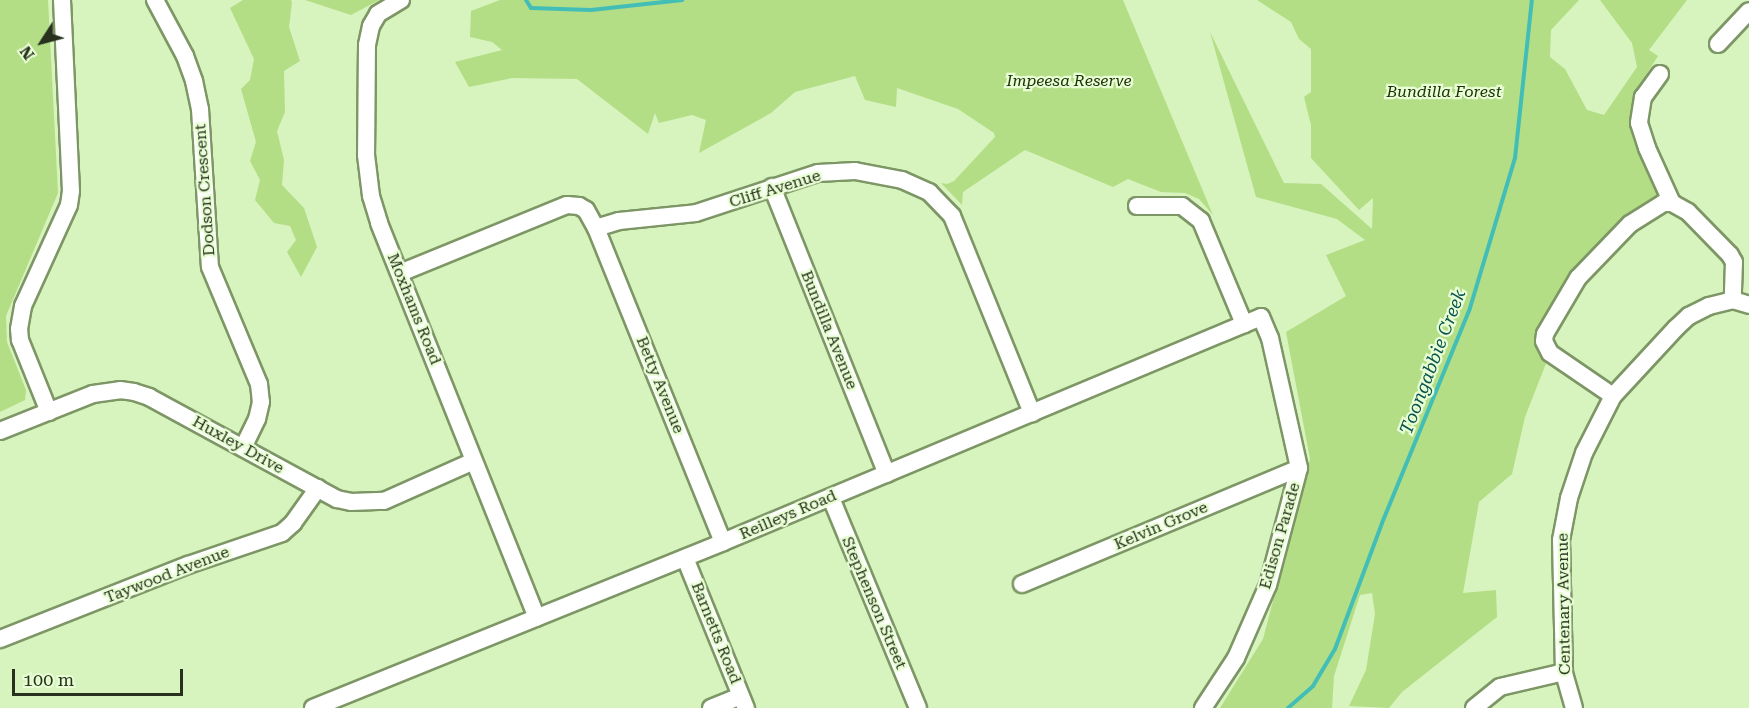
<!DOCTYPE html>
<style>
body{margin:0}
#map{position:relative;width:1749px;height:708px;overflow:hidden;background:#d7f3be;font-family:"Roboto Serif",serif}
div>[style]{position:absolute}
.green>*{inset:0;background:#b3de86}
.stream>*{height:4px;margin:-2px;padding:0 2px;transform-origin:2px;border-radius:2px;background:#43beb7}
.roads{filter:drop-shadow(2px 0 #7d9665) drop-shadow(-2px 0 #7d9665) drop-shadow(0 2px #7d9665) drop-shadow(0 -2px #7d9665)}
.minor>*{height:16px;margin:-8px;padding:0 8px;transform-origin:8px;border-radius:8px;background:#fff}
span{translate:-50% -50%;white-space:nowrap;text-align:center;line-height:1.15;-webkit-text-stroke:4.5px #e8fed4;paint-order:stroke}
.park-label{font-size:16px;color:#20310a;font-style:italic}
.street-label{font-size:16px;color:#27311d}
.water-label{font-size:18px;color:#08524f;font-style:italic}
.north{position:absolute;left:12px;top:12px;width:60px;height:60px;-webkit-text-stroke:4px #e8fed4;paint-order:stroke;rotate:234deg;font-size:16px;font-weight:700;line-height:24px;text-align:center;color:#27311d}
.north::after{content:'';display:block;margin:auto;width:21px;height:27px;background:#27311d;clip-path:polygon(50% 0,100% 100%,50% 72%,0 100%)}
.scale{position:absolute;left:12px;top:669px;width:171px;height:27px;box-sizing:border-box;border:3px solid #27311d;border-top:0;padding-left:8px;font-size:18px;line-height:21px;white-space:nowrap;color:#27311d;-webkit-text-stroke:4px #e8fed4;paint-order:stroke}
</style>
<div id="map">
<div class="green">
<i style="clip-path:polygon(0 0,48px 0,58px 193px,6px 316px,7px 342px,26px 390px,25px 400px,0 412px)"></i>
<i style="clip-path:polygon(243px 0,291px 0,292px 2px,289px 27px,300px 61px,284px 71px,285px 112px,277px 131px,284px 160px,282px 185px,304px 208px,317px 247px,301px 277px,287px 252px,296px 240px,290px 226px,274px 223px,255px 200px,260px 180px,250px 161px,256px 142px,241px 89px,250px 80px,254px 59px,230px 8px)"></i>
<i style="clip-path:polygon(305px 0,379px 0,351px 15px)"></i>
<i style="clip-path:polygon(500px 0,1123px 0,1213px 215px,1199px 199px,1185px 193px,1161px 192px,1128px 179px,1113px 187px,1025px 150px,963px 192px,962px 205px,941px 183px,947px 184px,954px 181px,995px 137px,994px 133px,958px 109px,897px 88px,896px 107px,865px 100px,855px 76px,795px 92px,771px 113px,699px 153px,706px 120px,692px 115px,659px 123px,655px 113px,648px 134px,577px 79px,512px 78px,469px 87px,455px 62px,502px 50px,492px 42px,470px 37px,471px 11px)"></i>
<i style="clip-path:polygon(1257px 0,1579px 0,1551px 30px,1550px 57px,1565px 69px,1587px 110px,1604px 115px,1637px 67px,1632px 43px,1600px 0,1687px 0,1649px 50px,1658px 56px,1635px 92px,1637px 138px,1661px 192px,1598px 245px,1561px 295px,1536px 338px,1547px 361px,1525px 417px,1512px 474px,1479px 502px,1463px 593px,1496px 590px,1497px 617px,1402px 692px,1389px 708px,1349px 706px,1366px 670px,1375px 614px,1372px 593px,1360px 595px,1334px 676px,1332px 708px,1220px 708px,1263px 639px,1310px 459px,1286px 332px,1346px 296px,1326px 255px,1365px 240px,1337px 219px,1256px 197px,1210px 32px,1284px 183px,1321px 184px,1372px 229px,1373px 198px,1359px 210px,1311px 158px,1311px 125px,1304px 97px,1311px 92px,1311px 49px,1299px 39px,1291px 22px)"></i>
</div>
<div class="stream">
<i style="left:526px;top:0;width:9px;rotate:58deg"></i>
<i style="left:531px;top:8px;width:60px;rotate:1.9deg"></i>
<i style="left:591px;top:10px;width:92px;rotate:-6.3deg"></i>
<i style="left:1288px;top:708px;width:33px;rotate:-41deg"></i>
<i style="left:1313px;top:686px;width:43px;rotate:-59.3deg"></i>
<i style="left:1335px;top:649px;width:134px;rotate:-69.5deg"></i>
<i style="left:1382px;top:523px;width:232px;rotate:-67.7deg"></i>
<i style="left:1470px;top:308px;width:157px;rotate:-73.3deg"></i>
<i style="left:1515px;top:158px;width:159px;rotate:-83.9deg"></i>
</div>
<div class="roads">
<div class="minor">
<i style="left:155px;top:0;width:64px;rotate:61.8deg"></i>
<i style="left:185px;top:56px;width:27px;rotate:70deg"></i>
<i style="left:194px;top:81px;width:29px;rotate:78deg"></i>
<i style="left:200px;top:109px;width:158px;rotate:86.4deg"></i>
<i style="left:210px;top:267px;width:127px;rotate:67.3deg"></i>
<i style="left:259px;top:384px;width:18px;rotate:84deg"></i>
<i style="left:261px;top:402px;width:17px;rotate:103deg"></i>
<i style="left:257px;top:419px;width:32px;rotate:116deg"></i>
<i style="left:401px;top:0;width:27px;rotate:149deg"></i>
<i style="left:378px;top:14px;width:14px;rotate:120deg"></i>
<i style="left:371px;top:26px;width:19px;rotate:102deg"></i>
<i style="left:367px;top:45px;width:110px;rotate:90.5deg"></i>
<i style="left:366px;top:155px;width:41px;rotate:83deg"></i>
<i style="left:371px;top:196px;width:28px;rotate:73deg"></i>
<i style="left:379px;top:223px;width:425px;rotate:68.2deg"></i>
<i style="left:1718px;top:44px;width:45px;rotate:-46.8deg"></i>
<i style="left:1660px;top:74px;width:29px;rotate:126deg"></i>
<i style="left:1643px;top:97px;width:26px;rotate:99deg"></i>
<i style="left:1639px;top:123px;width:26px;rotate:72deg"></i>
<i style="left:1647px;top:148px;width:60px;rotate:65.6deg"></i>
<i style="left:772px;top:187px;width:309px;rotate:68.2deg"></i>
<i style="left:1137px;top:206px;width:45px"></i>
<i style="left:1182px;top:206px;width:24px;rotate:38deg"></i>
<i style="left:1201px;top:221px;width:112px;rotate:67.3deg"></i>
<i style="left:596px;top:228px;width:339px;rotate:68deg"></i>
<i style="left:400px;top:273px;width:180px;rotate:-22.2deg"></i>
<i style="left:567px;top:205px;width:12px;rotate:5deg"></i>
<i style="left:579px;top:206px;width:8px;rotate:30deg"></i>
<i style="left:586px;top:210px;width:21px;rotate:61deg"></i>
<i style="left:596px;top:228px;width:24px;rotate:-17deg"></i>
<i style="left:619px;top:221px;width:77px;rotate:-5.9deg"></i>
<i style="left:696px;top:213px;width:128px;rotate:-18.2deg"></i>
<i style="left:818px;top:173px;width:37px;rotate:-3deg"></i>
<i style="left:855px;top:171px;width:48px;rotate:10.8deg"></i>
<i style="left:902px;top:180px;width:30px;rotate:24deg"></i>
<i style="left:929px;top:192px;width:33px;rotate:46deg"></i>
<i style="left:952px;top:216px;width:213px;rotate:67.9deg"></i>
<i style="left:1613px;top:396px;width:76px;rotate:-145.7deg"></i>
<i style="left:1550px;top:353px;width:13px;rotate:-117deg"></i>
<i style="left:1544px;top:341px;width:7px;rotate:-82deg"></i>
<i style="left:1545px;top:334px;width:65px;rotate:-59.5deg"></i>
<i style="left:1578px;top:278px;width:75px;rotate:-46.1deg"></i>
<i style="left:1630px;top:224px;width:40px;rotate:-32deg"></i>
<i style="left:1664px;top:203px;width:8px"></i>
<i style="left:1672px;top:203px;width:18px;rotate:29deg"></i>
<i style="left:1688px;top:212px;width:60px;rotate:45.7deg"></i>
<i style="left:1730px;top:255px;width:8px;rotate:60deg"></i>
<i style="left:1734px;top:262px;width:38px;rotate:92deg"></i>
<i style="left:49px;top:412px;width:78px;rotate:-111.9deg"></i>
<i style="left:20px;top:340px;width:11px;rotate:-95deg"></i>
<i style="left:19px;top:329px;width:23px;rotate:-80deg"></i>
<i style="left:23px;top:306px;width:111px;rotate:-65.5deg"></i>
<i style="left:69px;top:205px;width:14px;rotate:-82deg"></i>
<i style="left:71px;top:191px;width:191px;rotate:-92.7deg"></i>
<i style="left:0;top:431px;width:100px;rotate:-21.7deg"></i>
<i style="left:93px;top:394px;width:27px;rotate:-8deg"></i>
<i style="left:120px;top:390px;width:14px;rotate:8deg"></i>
<i style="left:134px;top:392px;width:16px;rotate:18deg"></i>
<i style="left:149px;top:397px;width:214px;rotate:28.5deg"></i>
<i style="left:337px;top:499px;width:14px;rotate:12deg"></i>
<i style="left:351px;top:502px;width:33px;rotate:-2deg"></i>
<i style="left:384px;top:501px;width:98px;rotate:-24deg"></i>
<i style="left:831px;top:498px;width:227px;rotate:67.5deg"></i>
<i style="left:685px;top:558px;width:162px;rotate:67.9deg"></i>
<i style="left:1022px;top:584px;width:300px;rotate:-22.7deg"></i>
<i style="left:0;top:639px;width:202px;rotate:-21.5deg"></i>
<i style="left:188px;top:565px;width:99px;rotate:-18.8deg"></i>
<i style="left:282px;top:533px;width:15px;rotate:-42deg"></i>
<i style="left:293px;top:523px;width:43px;rotate:-54.5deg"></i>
<i style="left:313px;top:708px;width:442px;rotate:-22deg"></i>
<i style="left:723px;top:542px;width:583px;rotate:-22.7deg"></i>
<i style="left:1261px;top:317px;width:23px;rotate:67deg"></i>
<i style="left:1270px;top:338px;width:133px;rotate:77.4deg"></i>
<i style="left:1299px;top:468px;width:121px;rotate:104.8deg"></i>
<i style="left:1268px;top:585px;width:80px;rotate:113.7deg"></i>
<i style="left:1236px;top:658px;width:60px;rotate:123.4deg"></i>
<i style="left:711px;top:708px;width:32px;rotate:-22deg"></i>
<i style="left:1474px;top:708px;width:33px;rotate:-39deg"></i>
<i style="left:1500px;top:687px;width:66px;rotate:-13.2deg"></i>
<i style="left:1574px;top:708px;width:37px;rotate:-106deg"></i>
<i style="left:1564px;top:672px;width:132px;rotate:-91.3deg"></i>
<i style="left:1561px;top:540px;width:43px;rotate:-79.2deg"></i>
<i style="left:1569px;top:498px;width:47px;rotate:-71.6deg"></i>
<i style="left:1584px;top:453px;width:64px;rotate:-63deg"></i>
<i style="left:1613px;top:396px;width:93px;rotate:-47.2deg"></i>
<i style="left:1676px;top:328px;width:18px;rotate:-43deg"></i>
<i style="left:1689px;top:316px;width:22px;rotate:-27deg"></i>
<i style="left:1709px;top:306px;width:25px;rotate:-14deg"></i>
<i style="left:1733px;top:300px;width:17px;rotate:17deg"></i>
</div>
</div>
<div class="park-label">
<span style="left:1069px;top:81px">Impeesa Reserve</span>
<span style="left:1444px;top:92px">Bundilla Forest</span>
</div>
<div class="street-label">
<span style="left:775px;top:189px;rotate:-17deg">Cliff Avenue</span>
<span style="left:205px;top:190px;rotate:-94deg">Dodson Crescent</span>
<span style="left:414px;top:309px;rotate:68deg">Moxhams Road</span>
<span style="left:829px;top:330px;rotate:68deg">Bundilla Avenue</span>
<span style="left:660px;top:385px;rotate:68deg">Betty Avenue</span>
<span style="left:238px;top:445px;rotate:29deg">Huxley Drive</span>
<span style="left:788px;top:515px;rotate:-23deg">Reilleys Road</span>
<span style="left:1161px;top:526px;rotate:-23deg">Kelvin Grove</span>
<span style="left:1280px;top:536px;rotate:-74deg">Edison Parade</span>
<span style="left:167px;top:575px;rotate:-21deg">Taywood Avenue</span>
<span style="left:874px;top:603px;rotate:67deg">Stephenson Street</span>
<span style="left:1564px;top:604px;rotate:-91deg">Centenary Avenue</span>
<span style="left:716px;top:633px;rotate:68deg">Barnetts Road</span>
</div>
<div class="water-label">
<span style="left:1433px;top:362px;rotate:-69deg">Toongabbie Creek</span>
</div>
<div class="north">N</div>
<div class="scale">100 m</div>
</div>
